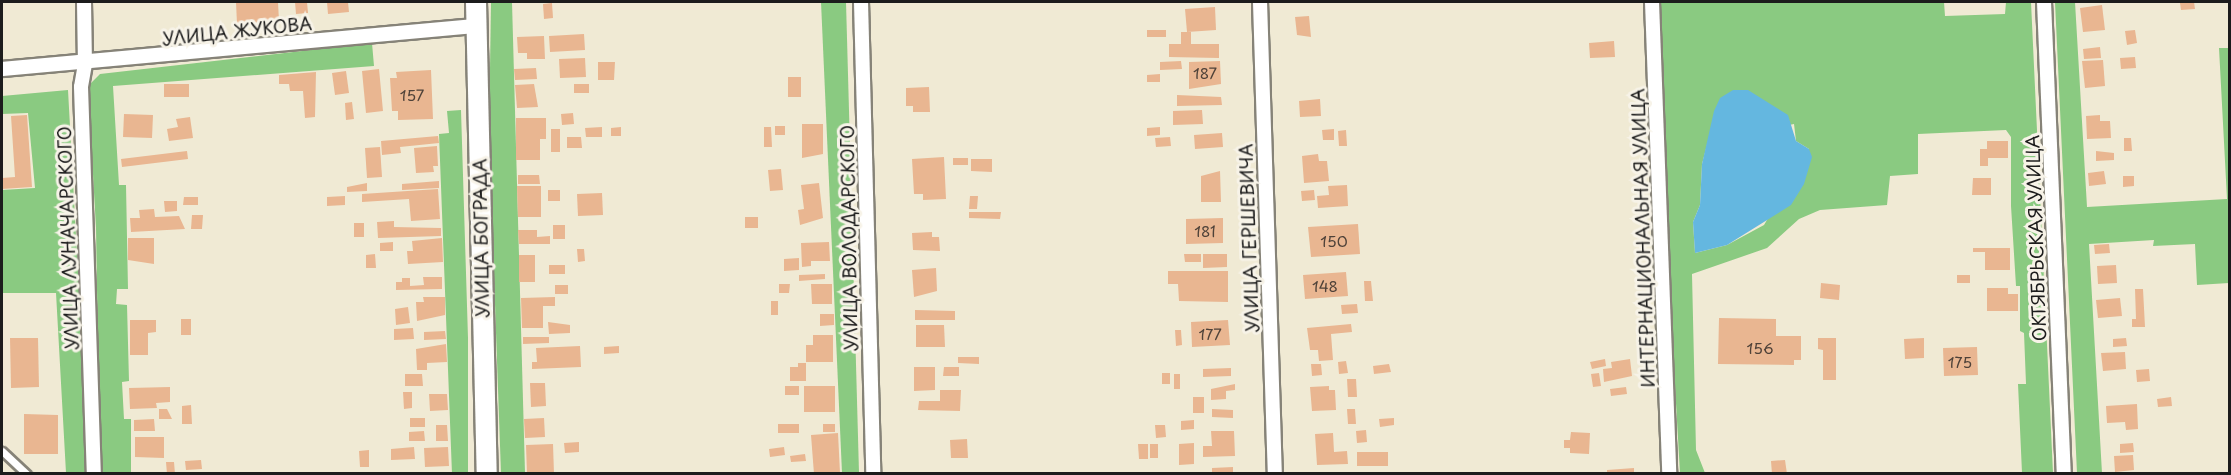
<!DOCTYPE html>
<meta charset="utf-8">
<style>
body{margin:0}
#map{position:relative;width:2231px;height:475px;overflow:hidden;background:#f0ead4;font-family:"Playpen Sans",sans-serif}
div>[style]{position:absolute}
.green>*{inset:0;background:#8aca81}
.water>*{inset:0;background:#64b7e0}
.building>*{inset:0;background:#e9b691}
.roads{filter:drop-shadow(2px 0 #868378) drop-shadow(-2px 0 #868378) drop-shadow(0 2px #868378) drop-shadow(0 -2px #868378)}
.lane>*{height:7px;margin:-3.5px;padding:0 3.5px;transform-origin:3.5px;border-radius:3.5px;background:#fff}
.street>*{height:14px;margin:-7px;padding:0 7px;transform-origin:7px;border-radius:7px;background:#fff}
.secondary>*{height:20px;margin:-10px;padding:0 10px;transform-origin:10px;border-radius:10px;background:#fff}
span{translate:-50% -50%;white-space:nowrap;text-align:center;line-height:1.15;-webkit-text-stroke:6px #f7f3e8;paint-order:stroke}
.number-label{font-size:15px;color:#4f4239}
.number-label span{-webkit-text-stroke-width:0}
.street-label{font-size:18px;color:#1c1c1c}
.frame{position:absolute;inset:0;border:3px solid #1c1c1c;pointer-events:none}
</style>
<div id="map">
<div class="green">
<i style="clip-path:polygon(491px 2px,512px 2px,525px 473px,501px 473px,489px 135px)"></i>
<i style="clip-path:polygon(821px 2px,846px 2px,859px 473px,842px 473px)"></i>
<i style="clip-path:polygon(evenodd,1653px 2px,1944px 2px,1945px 16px,2005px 14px,2006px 2px,2031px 2px,2053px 473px,2022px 473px,2018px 384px,2026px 384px,2024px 333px,2020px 331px,2020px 286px,2016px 286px,2011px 206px,2011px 137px,2006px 130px,1918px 134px,1918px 174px,1890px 176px,1887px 205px,1820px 210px,1799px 219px,1767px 248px,1692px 274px,1696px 450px,1705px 473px,1680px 473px,1653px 2px,1794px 124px,1796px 141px,1809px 149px,1764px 225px,1727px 245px,1695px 253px,1693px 222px,1700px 205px,1702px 164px,1708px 141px,1794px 124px)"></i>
<i style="clip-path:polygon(2055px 2px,2075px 2px,2087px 207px,2227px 199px,2219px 48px,2229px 48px,2229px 283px,2197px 285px,2195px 244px,2153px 246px,2154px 240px,2089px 244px,2102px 473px,2077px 473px)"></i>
<i style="clip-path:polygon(372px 43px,374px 66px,113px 86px,119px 185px,126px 185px,128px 289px,117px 289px,116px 304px,127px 305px,129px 381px,122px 382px,124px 419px,131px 419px,131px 473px,100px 473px,96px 228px,88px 86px,100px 74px)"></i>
<i style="clip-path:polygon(68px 90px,89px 473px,66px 473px,56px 293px,2px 293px,2px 190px,35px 188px,28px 113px,2px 114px,2px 96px)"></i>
<i style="clip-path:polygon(461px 110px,468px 338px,468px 473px,452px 474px,439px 134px,449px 133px,447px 111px)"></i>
</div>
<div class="water">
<i style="clip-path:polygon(1733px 90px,1748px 90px,1788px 115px,1796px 141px,1809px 149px,1812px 157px,1804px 184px,1791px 205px,1727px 245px,1695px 253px,1693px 222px,1700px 205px,1702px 164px,1714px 111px,1720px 98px)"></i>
</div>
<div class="building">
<i style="clip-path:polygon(236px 2px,278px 2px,279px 21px,237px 24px)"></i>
<i style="clip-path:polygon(295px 2px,307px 2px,308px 13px,296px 14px)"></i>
<i style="clip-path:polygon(327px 2px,348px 2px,349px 12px,328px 14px)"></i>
<i style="clip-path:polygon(2194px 2px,2195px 9px,2181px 10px,2180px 3px)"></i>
<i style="clip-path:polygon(552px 3px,553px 18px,544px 19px,543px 4px)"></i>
<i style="clip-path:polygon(2102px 5px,2105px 30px,2083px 32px,2080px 8px)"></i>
<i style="clip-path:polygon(1215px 7px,1216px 30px,1187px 32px,1185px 9px)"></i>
<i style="clip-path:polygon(1309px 16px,1311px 37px,1297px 35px,1295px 17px)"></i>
<i style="clip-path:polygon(1147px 30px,1166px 30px,1166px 37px,1147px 37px)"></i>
<i style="clip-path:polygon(2135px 30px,2137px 43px,2127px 45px,2125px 31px)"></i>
<i style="clip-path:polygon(1181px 32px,1191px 32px,1191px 44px,1219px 44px,1219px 58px,1169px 57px,1169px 44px,1181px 44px)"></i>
<i style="clip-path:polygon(584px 34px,585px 50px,550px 52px,549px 36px)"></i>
<i style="clip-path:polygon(544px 36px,545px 59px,527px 59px,527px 53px,518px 53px,517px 37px)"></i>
<i style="clip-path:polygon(1614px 41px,1615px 57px,1590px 58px,1589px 43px)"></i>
<i style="clip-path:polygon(2100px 47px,2101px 58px,2084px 59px,2083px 49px)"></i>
<i style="clip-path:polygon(2135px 57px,2136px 68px,2121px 69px,2120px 58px)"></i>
<i style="clip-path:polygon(585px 58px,586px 77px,560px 78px,559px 59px)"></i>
<i style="clip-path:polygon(2103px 60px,2105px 86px,2085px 88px,2082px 61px)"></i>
<i style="clip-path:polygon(1181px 61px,1182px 69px,1160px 70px,1160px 62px)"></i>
<i style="clip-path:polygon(1220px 61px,1221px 84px,1189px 89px,1189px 62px)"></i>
<i style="clip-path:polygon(598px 62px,615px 62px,614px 80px,598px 80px)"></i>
<i style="clip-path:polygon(536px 68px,537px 79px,515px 80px,514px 69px)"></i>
<i style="clip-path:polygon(379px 69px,383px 111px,366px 113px,362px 71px)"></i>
<i style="clip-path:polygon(431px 70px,433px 119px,398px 120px,398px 111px,392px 111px,390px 78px,397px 78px,396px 72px)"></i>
<i style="clip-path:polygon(346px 71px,349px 93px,335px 95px,332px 73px)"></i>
<i style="clip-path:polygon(316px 72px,315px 117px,305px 118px,303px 91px,290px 91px,289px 84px,279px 84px,279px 75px)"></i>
<i style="clip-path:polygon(1160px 74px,1160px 82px,1147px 82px,1147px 75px)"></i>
<i style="clip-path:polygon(788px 77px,801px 77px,801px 97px,788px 97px)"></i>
<i style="clip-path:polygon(164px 84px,189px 84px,189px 97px,164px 97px)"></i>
<i style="clip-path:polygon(534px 84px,538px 107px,517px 108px,515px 85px)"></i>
<i style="clip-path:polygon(574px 84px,589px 84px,589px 93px,574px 93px)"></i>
<i style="clip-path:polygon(929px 87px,930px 112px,913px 112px,913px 106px,906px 106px,906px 88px)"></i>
<i style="clip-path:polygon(1177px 95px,1221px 97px,1222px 105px,1177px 106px)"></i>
<i style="clip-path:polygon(1320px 99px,1321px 116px,1300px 117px,1299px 101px)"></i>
<i style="clip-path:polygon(352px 102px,354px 119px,346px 120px,345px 103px)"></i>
<i style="clip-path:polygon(1202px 110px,1203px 124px,1173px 125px,1173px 111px)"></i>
<i style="clip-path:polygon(573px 113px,574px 124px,562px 125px,561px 114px)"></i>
<i style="clip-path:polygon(124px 114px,153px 115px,152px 138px,123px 137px)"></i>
<i style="clip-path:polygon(27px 115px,32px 187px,2px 189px,2px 178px,15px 177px,11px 116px)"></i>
<i style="clip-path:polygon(2100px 115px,2100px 121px,2110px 121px,2111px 138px,2087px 139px,2086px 116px)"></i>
<i style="clip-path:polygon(190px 117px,193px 138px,169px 141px,167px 129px,178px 127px,176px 119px)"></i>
<i style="clip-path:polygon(516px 118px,546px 118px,546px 139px,540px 139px,540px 160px,516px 160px)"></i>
<i style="clip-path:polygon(802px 124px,823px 124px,823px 154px,802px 158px)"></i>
<i style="clip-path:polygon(775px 126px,785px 126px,785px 135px,775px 135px)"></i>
<i style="clip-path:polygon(602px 127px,602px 137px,586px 137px,585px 128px)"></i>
<i style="clip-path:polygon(621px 127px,621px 136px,611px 136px,611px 128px)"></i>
<i style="clip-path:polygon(764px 127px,771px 127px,772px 147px,764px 147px)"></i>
<i style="clip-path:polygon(1160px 127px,1160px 135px,1147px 136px,1147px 128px)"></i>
<i style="clip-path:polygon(551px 129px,560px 129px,560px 152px,551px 152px)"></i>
<i style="clip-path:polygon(1334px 129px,1334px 140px,1323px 140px,1322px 130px)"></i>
<i style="clip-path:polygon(1346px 130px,1347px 146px,1339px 146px,1338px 131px)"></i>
<i style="clip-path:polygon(1222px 133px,1223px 147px,1195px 149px,1194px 135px)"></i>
<i style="clip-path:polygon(438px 136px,439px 143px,400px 147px,401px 153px,382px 155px,381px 141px)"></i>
<i style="clip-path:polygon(567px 137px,581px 137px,582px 148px,567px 148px)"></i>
<i style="clip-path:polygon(1170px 137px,1171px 146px,1156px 147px,1155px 138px)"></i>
<i style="clip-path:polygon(2124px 138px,2131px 138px,2132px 151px,2124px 151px)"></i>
<i style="clip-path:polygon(1987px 141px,2008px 141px,2008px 158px,1988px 158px,1988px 166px,1980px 166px,1980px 149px,1987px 149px)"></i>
<i style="clip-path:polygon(437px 146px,438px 166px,433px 166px,434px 172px,416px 173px,414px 148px)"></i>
<i style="clip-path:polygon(380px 147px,382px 177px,367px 178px,365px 148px)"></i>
<i style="clip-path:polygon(187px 151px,188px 159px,122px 167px,121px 159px)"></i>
<i style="clip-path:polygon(2096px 151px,2114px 153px,2114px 160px,2096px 161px)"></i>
<i style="clip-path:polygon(1318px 154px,1319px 161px,1327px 161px,1329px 181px,1304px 183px,1302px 156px)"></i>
<i style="clip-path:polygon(944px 157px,946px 199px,923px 200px,923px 194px,914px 194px,912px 159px)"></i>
<i style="clip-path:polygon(953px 158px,968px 158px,968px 165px,953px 165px)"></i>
<i style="clip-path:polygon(971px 159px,992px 159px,992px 172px,971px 171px)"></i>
<i style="clip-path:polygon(781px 169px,783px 190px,770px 191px,768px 170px)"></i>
<i style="clip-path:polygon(1220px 171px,1221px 202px,1201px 202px,1201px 176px)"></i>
<i style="clip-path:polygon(2104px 171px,2106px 184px,2089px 186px,2088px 173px)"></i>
<i style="clip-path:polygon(518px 175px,539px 175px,540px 184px,518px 184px)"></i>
<i style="clip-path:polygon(2123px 176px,2134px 176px,2134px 186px,2123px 187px)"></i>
<i style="clip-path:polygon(1973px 178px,1991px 178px,1991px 195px,1972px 195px)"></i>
<i style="clip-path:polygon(439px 181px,439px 188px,402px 190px,402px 184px)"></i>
<i style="clip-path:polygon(367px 183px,367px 191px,347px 192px,347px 187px)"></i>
<i style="clip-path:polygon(819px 183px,823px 218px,800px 225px,798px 210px,804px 209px,801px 185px)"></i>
<i style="clip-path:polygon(1347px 185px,1348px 206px,1318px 208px,1317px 196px,1329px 195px,1328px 186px)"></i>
<i style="clip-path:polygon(517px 186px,541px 186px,541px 217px,518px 217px)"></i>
<i style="clip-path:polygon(438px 189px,440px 219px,411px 221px,409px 199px,362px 202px,362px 194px)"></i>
<i style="clip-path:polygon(548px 190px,560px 190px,560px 201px,548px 201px)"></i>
<i style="clip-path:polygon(1314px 190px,1315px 200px,1302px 201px,1301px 191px)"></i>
<i style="clip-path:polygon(602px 193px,603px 215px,578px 216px,577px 194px)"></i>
<i style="clip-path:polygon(345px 196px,345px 205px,327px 206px,327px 197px)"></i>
<i style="clip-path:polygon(970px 196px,978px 196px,977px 209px,969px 209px)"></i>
<i style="clip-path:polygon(184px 197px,198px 197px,198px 205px,183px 205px)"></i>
<i style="clip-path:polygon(164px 201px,177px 201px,177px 211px,165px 212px)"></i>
<i style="clip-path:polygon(154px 209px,155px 217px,179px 216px,185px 229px,131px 232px,130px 218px,140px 218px,139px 210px)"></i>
<i style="clip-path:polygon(969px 212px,1001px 212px,1000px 219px,969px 218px)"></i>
<i style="clip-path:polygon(192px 215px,203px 215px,202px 229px,191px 229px)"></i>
<i style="clip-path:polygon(745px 217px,758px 217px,758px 228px,745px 228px)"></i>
<i style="clip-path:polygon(1223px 218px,1223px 243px,1186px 244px,1186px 219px)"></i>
<i style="clip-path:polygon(394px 221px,394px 227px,441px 228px,441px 236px,378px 238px,377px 222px)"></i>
<i style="clip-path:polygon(354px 223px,364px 223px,364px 237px,354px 237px)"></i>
<i style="clip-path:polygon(1358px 224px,1360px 254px,1311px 257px,1308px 227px)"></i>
<i style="clip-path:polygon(553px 225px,565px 225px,565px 239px,553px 239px)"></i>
<i style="clip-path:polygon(518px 230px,537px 230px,537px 237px,550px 236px,550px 244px,519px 244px)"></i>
<i style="clip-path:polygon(932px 232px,932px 237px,939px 237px,940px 251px,913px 250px,912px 233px)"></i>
<i style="clip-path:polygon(128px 238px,154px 238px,154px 264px,128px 260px)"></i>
<i style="clip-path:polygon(442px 238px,443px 262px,408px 264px,407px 251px,413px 251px,412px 241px)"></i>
<i style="clip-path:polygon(393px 242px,393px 251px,380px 251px,380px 243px)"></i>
<i style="clip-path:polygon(829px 242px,830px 261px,811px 261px,811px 266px,802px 267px,801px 243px)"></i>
<i style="clip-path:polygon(2109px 244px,2110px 253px,2095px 254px,2094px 245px)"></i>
<i style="clip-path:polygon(1973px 248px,2010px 248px,2010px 270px,1985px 270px,1985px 252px,1973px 252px)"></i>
<i style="clip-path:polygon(577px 249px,584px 249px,585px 261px,578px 262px)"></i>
<i style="clip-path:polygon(375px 254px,376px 268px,366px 268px,366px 255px)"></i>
<i style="clip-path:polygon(1184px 254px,1201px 254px,1201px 262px,1185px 262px)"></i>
<i style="clip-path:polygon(1203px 254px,1227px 254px,1227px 267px,1203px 268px)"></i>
<i style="clip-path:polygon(519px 255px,535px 255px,535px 282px,519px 282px)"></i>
<i style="clip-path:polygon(799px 258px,799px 270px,784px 271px,784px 259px)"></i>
<i style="clip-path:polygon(549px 265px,565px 265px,565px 274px,549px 274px)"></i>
<i style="clip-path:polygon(2116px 265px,2117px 283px,2098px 284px,2097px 266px)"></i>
<i style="clip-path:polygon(936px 268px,937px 291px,914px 297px,912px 270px)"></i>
<i style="clip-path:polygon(1168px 271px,1228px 271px,1228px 302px,1179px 301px,1178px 284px,1168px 284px)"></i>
<i style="clip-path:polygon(1346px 272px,1348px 296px,1305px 299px,1303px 275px)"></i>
<i style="clip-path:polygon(825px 274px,825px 279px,799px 281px,799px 275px)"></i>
<i style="clip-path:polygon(1957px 275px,1970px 275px,1970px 283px,1957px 283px)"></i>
<i style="clip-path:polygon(423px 277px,442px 277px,442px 289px,396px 290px,396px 282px,402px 282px,402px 278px,410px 278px,410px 286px,424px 285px)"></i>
<i style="clip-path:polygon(1364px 281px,1371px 281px,1373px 301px,1365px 301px)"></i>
<i style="clip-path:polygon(1821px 283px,1840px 285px,1839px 300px,1820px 298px)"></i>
<i style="clip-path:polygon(779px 284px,790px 284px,789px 293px,779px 293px)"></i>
<i style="clip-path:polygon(811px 284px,832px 284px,832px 304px,812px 304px)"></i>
<i style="clip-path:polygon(555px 285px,568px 285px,568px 294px,555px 294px)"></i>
<i style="clip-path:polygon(1987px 288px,2008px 288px,2008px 294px,2018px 294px,2018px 311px,1987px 311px)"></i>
<i style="clip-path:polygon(2135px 289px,2143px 289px,2145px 327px,2132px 327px,2132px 319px,2136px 319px)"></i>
<i style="clip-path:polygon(423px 297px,445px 297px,445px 315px,417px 321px,416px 302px,424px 302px)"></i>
<i style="clip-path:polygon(555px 297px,555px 306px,543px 306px,543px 328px,522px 328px,521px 298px)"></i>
<i style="clip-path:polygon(2120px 298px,2122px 316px,2098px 318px,2096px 300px)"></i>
<i style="clip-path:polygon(771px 301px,778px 301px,778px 315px,771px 315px)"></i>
<i style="clip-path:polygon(1357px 304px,1358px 313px,1342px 314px,1341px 305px)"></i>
<i style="clip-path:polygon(408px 307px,410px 323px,396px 325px,395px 309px)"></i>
<i style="clip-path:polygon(915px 310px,955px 311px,955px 320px,915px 320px)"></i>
<i style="clip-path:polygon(820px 314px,834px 314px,834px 325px,820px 326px)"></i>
<i style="clip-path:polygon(1719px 318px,1776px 319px,1776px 336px,1801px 336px,1801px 360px,1794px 360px,1794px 365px,1718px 364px)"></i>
<i style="clip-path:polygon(181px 319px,191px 319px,191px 335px,181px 335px)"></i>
<i style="clip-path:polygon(130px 320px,156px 320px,156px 332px,148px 333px,148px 355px,130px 355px)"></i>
<i style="clip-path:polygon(1228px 320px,1230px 345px,1192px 347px,1191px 322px)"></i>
<i style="clip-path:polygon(548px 322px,570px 325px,570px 333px,549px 334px)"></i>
<i style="clip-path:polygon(1351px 324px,1352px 332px,1331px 334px,1333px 360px,1319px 361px,1318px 350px,1310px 350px,1307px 328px)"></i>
<i style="clip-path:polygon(916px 325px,944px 325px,945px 347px,916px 347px)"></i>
<i style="clip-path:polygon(413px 328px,414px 339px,394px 340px,394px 329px)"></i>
<i style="clip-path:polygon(1175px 330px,1181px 330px,1182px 345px,1176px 346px)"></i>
<i style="clip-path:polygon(445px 331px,446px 339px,424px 340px,424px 332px)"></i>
<i style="clip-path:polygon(813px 335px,833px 335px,833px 362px,806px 362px,806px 345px,813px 345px)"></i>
<i style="clip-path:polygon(523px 337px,549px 337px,549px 343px,523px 344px)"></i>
<i style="clip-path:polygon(10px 338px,38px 338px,39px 387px,11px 388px)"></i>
<i style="clip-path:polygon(1818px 338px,1836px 338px,1836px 380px,1823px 380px,1823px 350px,1818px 349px)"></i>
<i style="clip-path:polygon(1924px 338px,1924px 358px,1905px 359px,1904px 339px)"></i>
<i style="clip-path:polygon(2126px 338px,2127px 346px,2113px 347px,2113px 339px)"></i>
<i style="clip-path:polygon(446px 344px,447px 362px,427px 363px,427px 370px,417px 370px,416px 349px)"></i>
<i style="clip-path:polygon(580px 346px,581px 367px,532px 369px,532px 362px,537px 362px,536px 348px)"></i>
<i style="clip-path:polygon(619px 346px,619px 353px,604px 354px,604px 347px)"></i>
<i style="clip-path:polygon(1977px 347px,1978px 375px,1944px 376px,1943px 348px)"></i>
<i style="clip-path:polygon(2125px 352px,2126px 369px,2103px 371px,2101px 353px)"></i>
<i style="clip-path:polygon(958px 357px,979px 357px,979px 364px,958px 363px)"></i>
<i style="clip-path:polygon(1605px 359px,1606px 366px,1592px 369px,1590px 362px)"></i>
<i style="clip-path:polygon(1630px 359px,1632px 376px,1604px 382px,1603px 369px,1612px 368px,1611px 362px)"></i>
<i style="clip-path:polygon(1346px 361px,1348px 373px,1339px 374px,1338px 362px)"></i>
<i style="clip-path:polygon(798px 363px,806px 363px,806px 381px,790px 381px,790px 367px,798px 367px)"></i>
<i style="clip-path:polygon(1311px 364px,1321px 364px,1322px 375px,1312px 376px)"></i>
<i style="clip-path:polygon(1389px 364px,1391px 372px,1374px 374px,1373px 366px)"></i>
<i style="clip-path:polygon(914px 367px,935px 367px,935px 390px,914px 391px)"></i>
<i style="clip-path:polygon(944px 367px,959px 367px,959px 376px,943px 376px)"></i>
<i style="clip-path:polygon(1231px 368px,1231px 376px,1203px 377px,1203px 369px)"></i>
<i style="clip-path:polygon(2149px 369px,2150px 381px,2137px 382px,2136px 370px)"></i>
<i style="clip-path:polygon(1162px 373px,1170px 373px,1170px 384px,1162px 384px)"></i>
<i style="clip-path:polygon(1599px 373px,1601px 386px,1593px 387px,1591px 374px)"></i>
<i style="clip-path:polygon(405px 374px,422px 374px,423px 386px,405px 386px)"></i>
<i style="clip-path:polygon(1174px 374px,1180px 374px,1180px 389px,1174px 389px)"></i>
<i style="clip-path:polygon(1347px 379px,1356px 379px,1357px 397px,1348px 397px)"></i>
<i style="clip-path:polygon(530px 383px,545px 383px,546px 406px,531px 407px)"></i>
<i style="clip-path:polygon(1235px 384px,1235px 390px,1226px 391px,1226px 399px,1211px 400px,1211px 389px)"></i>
<i style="clip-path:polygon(785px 386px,799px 386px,799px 395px,785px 395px)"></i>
<i style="clip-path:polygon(804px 386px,835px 386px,835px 412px,804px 412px)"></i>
<i style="clip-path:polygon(1329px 386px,1329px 390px,1335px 390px,1336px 410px,1312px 411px,1310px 387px)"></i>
<i style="clip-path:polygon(170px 387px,170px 402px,156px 403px,157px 408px,130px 409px,129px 388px)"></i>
<i style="clip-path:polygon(1626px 387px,1627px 394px,1611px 396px,1610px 389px)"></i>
<i style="clip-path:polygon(940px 390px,961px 390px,960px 411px,918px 410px,919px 401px,940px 401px)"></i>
<i style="clip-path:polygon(403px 392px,412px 392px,412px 408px,404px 409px)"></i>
<i style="clip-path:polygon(429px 394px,447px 394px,448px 410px,430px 411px)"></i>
<i style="clip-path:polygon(1193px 397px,1204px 397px,1204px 413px,1193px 413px)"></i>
<i style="clip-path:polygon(2171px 397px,2172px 406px,2158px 407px,2157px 399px)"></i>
<i style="clip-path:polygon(2137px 404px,2138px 429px,2126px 430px,2125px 422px,2107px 423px,2106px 406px)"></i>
<i style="clip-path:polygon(191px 405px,192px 424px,182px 424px,182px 406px)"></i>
<i style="clip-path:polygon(159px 409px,167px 409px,172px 419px,159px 419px)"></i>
<i style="clip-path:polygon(1212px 409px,1233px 410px,1233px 418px,1212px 417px)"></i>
<i style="clip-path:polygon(1347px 409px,1355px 409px,1356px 424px,1348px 424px)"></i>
<i style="clip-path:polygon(24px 414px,58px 415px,58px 454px,24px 454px)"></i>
<i style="clip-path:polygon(410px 418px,425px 418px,425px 427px,410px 427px)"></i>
<i style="clip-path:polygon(544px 418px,545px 437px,525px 438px,524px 419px)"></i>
<i style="clip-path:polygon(1394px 418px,1394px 425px,1380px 427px,1379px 419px)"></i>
<i style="clip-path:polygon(154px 419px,155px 431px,134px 431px,134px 420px)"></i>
<i style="clip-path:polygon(1194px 420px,1194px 429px,1181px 430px,1181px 421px)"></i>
<i style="clip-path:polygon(778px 424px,799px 424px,799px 433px,778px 433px)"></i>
<i style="clip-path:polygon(823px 424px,835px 424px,835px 432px,823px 432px)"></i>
<i style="clip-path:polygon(436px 425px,447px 425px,448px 441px,436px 441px)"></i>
<i style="clip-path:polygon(1155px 425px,1165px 425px,1166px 437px,1156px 438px)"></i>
<i style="clip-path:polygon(1366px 430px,1367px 442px,1357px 443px,1356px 431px)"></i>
<i style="clip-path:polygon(424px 431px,425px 441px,409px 441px,409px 432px)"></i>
<i style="clip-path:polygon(1211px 431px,1234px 431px,1235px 456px,1203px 457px,1203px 446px,1212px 446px)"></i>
<i style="clip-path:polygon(1571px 432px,1590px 433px,1589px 454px,1570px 453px,1570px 448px,1564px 448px,1564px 440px,1570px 440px)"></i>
<i style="clip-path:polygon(838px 433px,840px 473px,814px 474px,811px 435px)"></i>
<i style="clip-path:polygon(1333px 433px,1334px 452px,1347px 451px,1348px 464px,1317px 465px,1315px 434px)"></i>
<i style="clip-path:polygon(135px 437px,164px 437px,164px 458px,135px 457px)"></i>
<i style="clip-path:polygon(967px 439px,968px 458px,951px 458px,950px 440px)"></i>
<i style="clip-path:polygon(579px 442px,579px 452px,565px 453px,564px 443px)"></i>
<i style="clip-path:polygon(1194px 443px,1194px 464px,1179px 465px,1179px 444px)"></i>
<i style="clip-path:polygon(2133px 443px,2134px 452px,2120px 453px,2120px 444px)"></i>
<i style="clip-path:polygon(553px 444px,554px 474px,527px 474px,526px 445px)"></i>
<i style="clip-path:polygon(1138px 444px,1148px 444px,1148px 459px,1139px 459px)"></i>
<i style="clip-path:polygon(1150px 444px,1158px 444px,1158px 458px,1150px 458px)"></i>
<i style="clip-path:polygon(414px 447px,415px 459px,391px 460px,391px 449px)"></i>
<i style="clip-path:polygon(448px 447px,449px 466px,425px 467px,424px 448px)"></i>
<i style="clip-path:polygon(784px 447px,785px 455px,770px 457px,769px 449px)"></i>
<i style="clip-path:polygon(369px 450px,369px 467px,360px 467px,359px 451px)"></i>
<i style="clip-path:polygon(1357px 452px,1388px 452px,1388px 466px,1357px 466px)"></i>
<i style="clip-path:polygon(805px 454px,806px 461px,791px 462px,790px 456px)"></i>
<i style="clip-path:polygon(2133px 455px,2134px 470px,2115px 472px,2114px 456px)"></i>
<i style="clip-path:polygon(201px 460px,202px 469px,186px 470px,185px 461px)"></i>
<i style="clip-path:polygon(1785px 460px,1787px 474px,1772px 474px,1771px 461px)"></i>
<i style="clip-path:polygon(166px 462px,174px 462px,175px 474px,167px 474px)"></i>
<i style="clip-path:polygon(1233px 467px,1233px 474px,1212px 474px,1212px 468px)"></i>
<i style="clip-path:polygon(1634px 468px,1634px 474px,1607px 474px,1607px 470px)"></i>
</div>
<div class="roads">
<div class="lane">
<i style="left:2px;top:451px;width:34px;rotate:43deg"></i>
</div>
<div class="street">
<i style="left:84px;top:2px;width:62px;rotate:89.1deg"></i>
<i style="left:85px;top:64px;width:23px;rotate:100deg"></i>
<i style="left:81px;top:87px;width:387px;rotate:88.1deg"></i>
<i style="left:861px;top:2px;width:472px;rotate:88.5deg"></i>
<i style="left:1260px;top:2px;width:472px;rotate:88.2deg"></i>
<i style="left:1652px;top:2px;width:472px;rotate:87.9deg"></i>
<i style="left:2044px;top:2px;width:472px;rotate:87.6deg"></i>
<i style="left:2px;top:69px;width:476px;rotate:-5.2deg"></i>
</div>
<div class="secondary">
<i style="left:476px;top:2px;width:472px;rotate:88.7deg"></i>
</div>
</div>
<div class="number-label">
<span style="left:1205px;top:73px">187</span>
<span style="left:412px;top:95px">157</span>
<span style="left:1205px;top:231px">181</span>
<span style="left:1334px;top:241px">150</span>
<span style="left:1325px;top:286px">148</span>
<span style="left:1210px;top:334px">177</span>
<span style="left:1760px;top:348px">156</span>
<span style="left:1960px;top:362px">175</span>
</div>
<div class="street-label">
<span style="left:237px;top:31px;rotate:-6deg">УЛИЦА ЖУКОВА</span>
<span style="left:68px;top:238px;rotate:-92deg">УЛИЦА ЛУНАЧАРСКОГО</span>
<span style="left:481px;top:238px;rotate:-91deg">УЛИЦА БОГРАДА</span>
<span style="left:849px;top:238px;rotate:-91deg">УЛИЦА ВОЛОДАРСКОГО</span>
<span style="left:1249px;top:238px;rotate:-92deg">УЛИЦА ГЕРШЕВИЧА</span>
<span style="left:1643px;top:238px;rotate:-92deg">ИНТЕРНАЦИОНАЛЬНАЯ УЛИЦА</span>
<span style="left:2036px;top:238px;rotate:-92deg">ОКТЯБРЬСКАЯ УЛИЦА</span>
</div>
<div class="frame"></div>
</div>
